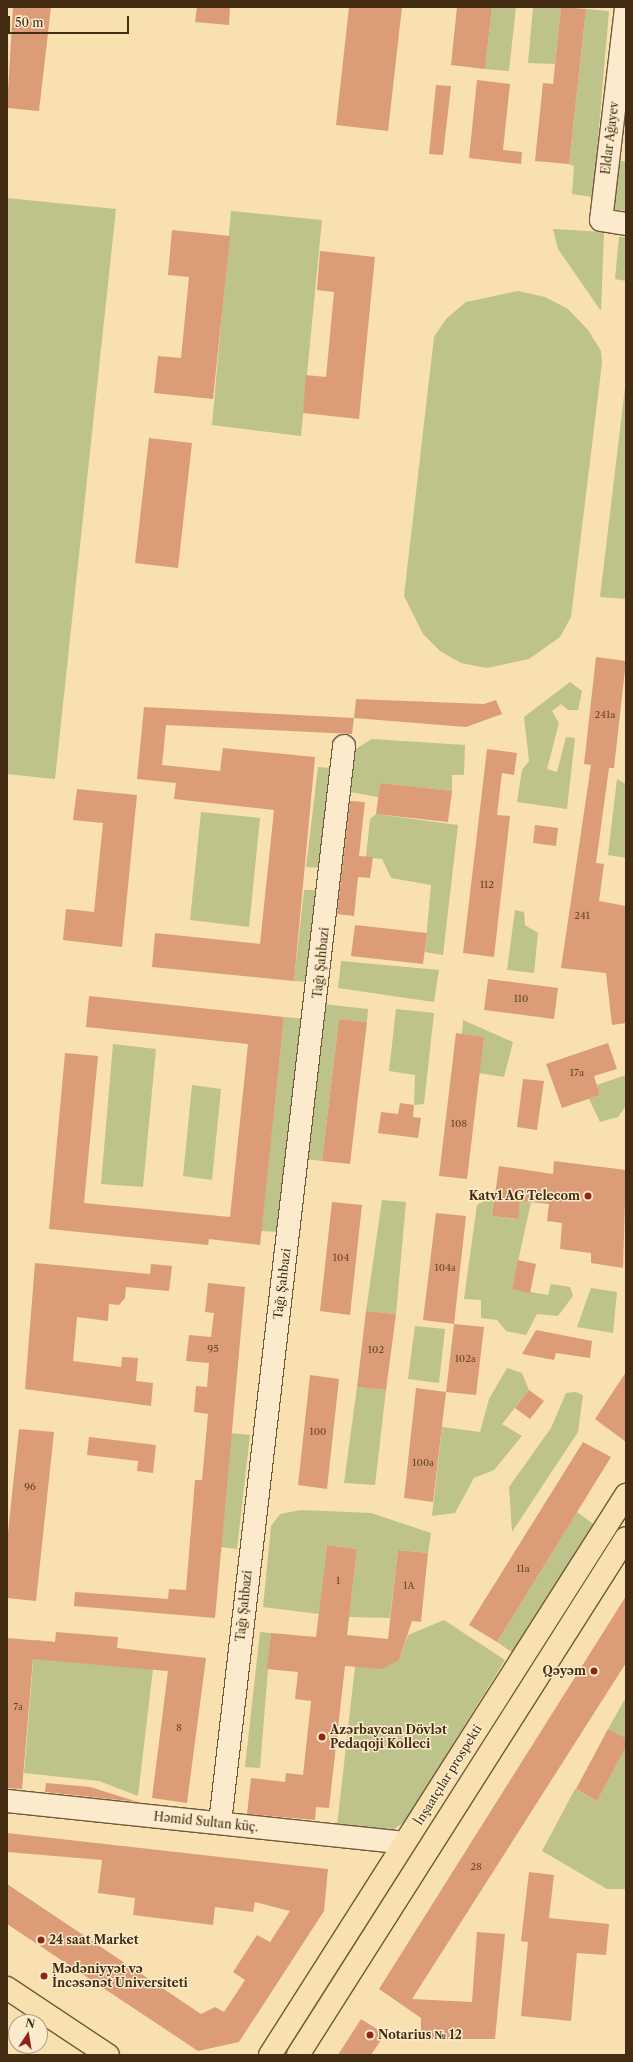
<!DOCTYPE html>
<meta charset="utf-8">
<style>
body{margin:0}
#map{position:relative;width:633px;height:2062px;overflow:hidden;background:#f9e0b1;font-family:"Libre Caslon Text",serif}
div>[style]{position:absolute}
.green>*{inset:0;background:#bec28b}
.building>*{inset:0;background:#dc9c77}
.roads{filter:drop-shadow(1px 0 #705939) drop-shadow(-1px 0 #705939) drop-shadow(0 1px #705939) drop-shadow(0 -1px #705939)}
.minor>*{height:22px;margin:-11px;padding:0 11px;transform-origin:11px;border-radius:11px;background:#fbebcc}
.major>*{height:22px;margin:-11px;padding:0 11px;transform-origin:11px;border-radius:11px;background:#f9e0b1}
.dots>*{width:11px;height:11px;translate:-50% -50%;box-sizing:border-box;border:2px solid #fbebcc;border-radius:50%}
span{translate:-50% -50%;white-space:nowrap;text-align:center;line-height:1.15;-webkit-text-stroke:3px #fbebcc;paint-order:stroke}
.number-label{font-size:10px;color:#69482a}
.number-label span{-webkit-text-stroke-width:0}
.street-label{font-size:12px;color:#432c11}
.poi-label{font-size:12px;color:#432c11;font-weight:700}
.right{translate:-100% -50%;text-align:right}
.left{translate:0 -50%;text-align:left}
.frame{position:absolute;inset:0;border:8px solid #432c11;pointer-events:none}
.north{position:absolute;left:8px;top:2014px;width:40px;height:40px;box-sizing:border-box;background:#fbebcc;border:1px solid #b19f81;border-radius:50%;rotate:12deg;font-size:11px;font-weight:700;line-height:16px;text-align:center;color:#432c11}
.north::after{content:'';display:block;margin:auto;width:14px;height:18px;background:#8f2418;clip-path:polygon(50% 0,100% 100%,50% 72%,0 100%)}
.scale{position:absolute;left:8px;top:16px;width:121px;height:18px;box-sizing:border-box;border:2px solid #432c11;border-top:0;padding-left:5px;font-size:12px;line-height:14px;white-space:nowrap;color:#432c11;-webkit-text-stroke:3px #fbebcc;paint-order:stroke}
</style>
<div id="map">
<div class="green">
<i style="clip-path:polygon(492px 7px,516px 7px,509px 71px,485px 69px)"></i>
<i style="clip-path:polygon(533px 7px,561px 7px,555px 64px,528px 63px)"></i>
<i style="clip-path:polygon(586px 9px,609px 11px,593px 197px,572px 194px,574px 166px,569px 164px)"></i>
<i style="clip-path:polygon(618px 161px,626px 161px,626px 211px,613px 209px)"></i>
<i style="clip-path:polygon(7px 198px,116px 209px,55px 779px,7px 774px)"></i>
<i style="clip-path:polygon(231px 211px,322px 220px,301px 436px,212px 425px)"></i>
<i style="clip-path:polygon(553px 229px,604px 232px,601px 311px,558px 249px)"></i>
<i style="clip-path:polygon(619px 237px,626px 237px,626px 281px,615px 279px)"></i>
<i style="clip-path:polygon(518px 291px,545px 297px,568px 309px,588px 330px,601px 351px,602px 363px,571px 617px,560px 637px,529px 659px,487px 668px,461px 663px,440px 651px,423px 634px,404px 596px,434px 337px,446px 319px,466px 302px)"></i>
<i style="clip-path:polygon(626px 379px,626px 599px,600px 597px)"></i>
<i style="clip-path:polygon(570px 682px,582px 691px,578px 710px,568px 710px,561px 704px,552px 711px,559px 723px,547px 769px,557px 772px,566px 737px,575px 738px,567px 809px,517px 802px,522px 770px,529px 761px,524px 717px)"></i>
<i style="clip-path:polygon(372px 739px,465px 745px,464px 775px,452px 775px,452px 791px,380px 783px,378px 797px,350px 792px,354px 750px)"></i>
<i style="clip-path:polygon(318px 767px,331px 768px,321px 868px,306px 867px)"></i>
<i style="clip-path:polygon(617px 779px,626px 784px,626px 858px,608px 855px)"></i>
<i style="clip-path:polygon(201px 812px,260px 818px,249px 927px,190px 920px)"></i>
<i style="clip-path:polygon(376px 814px,458px 825px,443px 955px,425px 952px,431px 885px,391px 878px,382px 859px,366px 857px,370px 819px)"></i>
<i style="clip-path:polygon(304px 890px,318px 890px,308px 982px,294px 981px)"></i>
<i style="clip-path:polygon(515px 910px,524px 912px,525px 925px,538px 933px,534px 973px,507px 970px)"></i>
<i style="clip-path:polygon(341px 961px,439px 970px,434px 1002px,338px 988px)"></i>
<i style="clip-path:polygon(323px 1004px,368px 1009px,367px 1022px,339px 1019px,322px 1161px,305px 1159px)"></i>
<i style="clip-path:polygon(396px 1009px,434px 1013px,424px 1104px,414px 1105px,415px 1075px,389px 1071px)"></i>
<i style="clip-path:polygon(284px 1017px,305px 1019px,280px 1232px,261px 1231px)"></i>
<i style="clip-path:polygon(463px 1020px,513px 1042px,504px 1077px,479px 1073px,484px 1037px,462px 1034px)"></i>
<i style="clip-path:polygon(113px 1044px,156px 1049px,143px 1187px,101px 1184px)"></i>
<i style="clip-path:polygon(626px 1075px,626px 1106px,618px 1117px,600px 1122px,589px 1099px,600px 1095px,597px 1085px)"></i>
<i style="clip-path:polygon(192px 1085px,221px 1089px,212px 1180px,183px 1176px)"></i>
<i style="clip-path:polygon(495px 1195px,492px 1216px,517px 1219px,520px 1201px,531px 1202px,512px 1289px,548px 1295px,551px 1284px,570px 1287px,573px 1296px,558px 1316px,537px 1314px,526px 1335px,506px 1331px,497px 1320px,481px 1318px,481px 1300px,464px 1299px,477px 1205px)"></i>
<i style="clip-path:polygon(382px 1200px,406px 1202px,396px 1314px,366px 1311px)"></i>
<i style="clip-path:polygon(591px 1288px,617px 1292px,613px 1333px,577px 1327px)"></i>
<i style="clip-path:polygon(415px 1326px,445px 1329px,439px 1383px,408px 1379px)"></i>
<i style="clip-path:polygon(507px 1368px,522px 1373px,529px 1390px,502px 1424px,522px 1436px,494px 1470px,474px 1478px,455px 1513px,432px 1516px,442px 1427px,480px 1432px,489px 1399px)"></i>
<i style="clip-path:polygon(357px 1387px,386px 1390px,375px 1485px,344px 1483px)"></i>
<i style="clip-path:polygon(576px 1392px,583px 1395px,578px 1432px,512px 1532px,509px 1487px,551px 1428px,566px 1393px)"></i>
<i style="clip-path:polygon(230px 1433px,250px 1435px,237px 1549px,221px 1547px)"></i>
<i style="clip-path:polygon(301px 1510px,371px 1513px,431px 1533px,428px 1553px,398px 1550px,390px 1618px,349px 1617px,357px 1549px,327px 1545px,319px 1614px,263px 1607px,271px 1526px,280px 1514px)"></i>
<i style="clip-path:polygon(577px 1512px,596px 1526px,513px 1653px,497px 1642px)"></i>
<i style="clip-path:polygon(444px 1620px,505px 1660px,405px 1822px,394px 1829px,337px 1826px,355px 1667px,399px 1660px,408px 1635px)"></i>
<i style="clip-path:polygon(260px 1632px,271px 1633px,260px 1768px,245px 1767px)"></i>
<i style="clip-path:polygon(35px 1640px,55px 1642px,53px 1660px,153px 1669px,138px 1796px,99px 1781px,24px 1773px)"></i>
<i style="clip-path:polygon(626px 1697px,626px 1738px,608px 1729px)"></i>
<i style="clip-path:polygon(626px 1747px,626px 1889px,607px 1889px,542px 1851px,575px 1789px,597px 1801px)"></i>
</div>
<div class="building">
<i style="clip-path:polygon(13px 7px,51px 7px,39px 111px,7px 108px)"></i>
<i style="clip-path:polygon(197px 7px,230px 7px,229px 25px,195px 22px)"></i>
<i style="clip-path:polygon(349px 7px,402px 7px,388px 131px,336px 125px)"></i>
<i style="clip-path:polygon(457px 7px,492px 7px,485px 69px,451px 65px)"></i>
<i style="clip-path:polygon(561px 7px,586px 9px,569px 164px,535px 161px,543px 83px,553px 84px)"></i>
<i style="clip-path:polygon(477px 80px,510px 84px,503px 150px,522px 152px,521px 164px,469px 158px)"></i>
<i style="clip-path:polygon(436px 85px,451px 86px,443px 155px,429px 154px)"></i>
<i style="clip-path:polygon(172px 230px,230px 236px,213px 399px,154px 393px,158px 356px,181px 358px,189px 277px,168px 275px)"></i>
<i style="clip-path:polygon(320px 251px,375px 257px,359px 419px,303px 413px,306px 375px,326px 377px,334px 292px,317px 290px)"></i>
<i style="clip-path:polygon(149px 438px,192px 443px,178px 568px,135px 563px)"></i>
<i style="clip-path:polygon(596px 657px,626px 661px,614px 768px,609px 768px,596px 863px,604px 864px,599px 901px,626px 906px,626px 1023px,612px 1025px,606px 973px,561px 968px,591px 765px,584px 764px)"></i>
<i style="clip-path:polygon(356px 699px,484px 704px,496px 700px,502px 714px,466px 727px,354px 718px)"></i>
<i style="clip-path:polygon(144px 707px,354px 718px,352px 734px,166px 725px,162px 765px,220px 771px,223px 748px,315px 757px,294px 981px,152px 967px,155px 933px,260px 944px,274px 810px,174px 799px,176px 783px,137px 779px)"></i>
<i style="clip-path:polygon(487px 749px,517px 753px,514px 775px,502px 773px,497px 815px,510px 816px,494px 957px,463px 953px)"></i>
<i style="clip-path:polygon(380px 783px,452px 791px,448px 822px,376px 814px)"></i>
<i style="clip-path:polygon(77px 789px,137px 795px,122px 947px,63px 940px,66px 909px,94px 912px,103px 823px,73px 820px)"></i>
<i style="clip-path:polygon(350px 801px,365px 802px,359px 856px,373px 857px,370px 878px,358px 877px,354px 916px,337px 914px)"></i>
<i style="clip-path:polygon(535px 825px,558px 828px,556px 846px,533px 843px)"></i>
<i style="clip-path:polygon(355px 925px,427px 933px,423px 964px,351px 956px)"></i>
<i style="clip-path:polygon(488px 979px,558px 988px,554px 1019px,484px 1010px)"></i>
<i style="clip-path:polygon(89px 996px,284px 1017px,260px 1245px,209px 1239px,208px 1245px,49px 1229px,65px 1053px,98px 1056px,84px 1203px,230px 1217px,248px 1044px,86px 1027px)"></i>
<i style="clip-path:polygon(339px 1019px,367px 1022px,350px 1164px,322px 1161px)"></i>
<i style="clip-path:polygon(456px 1033px,484px 1037px,467px 1179px,439px 1176px)"></i>
<i style="clip-path:polygon(608px 1043px,617px 1069px,594px 1076px,600px 1095px,562px 1108px,546px 1064px)"></i>
<i style="clip-path:polygon(523px 1079px,544px 1081px,537px 1130px,517px 1127px)"></i>
<i style="clip-path:polygon(400px 1103px,414px 1105px,413px 1117px,421px 1118px,418px 1138px,378px 1133px,381px 1112px,398px 1114px)"></i>
<i style="clip-path:polygon(554px 1161px,626px 1170px,623px 1268px,591px 1263px,591px 1253px,560px 1249px,562px 1223px,547px 1221px,549px 1204px,520px 1201px,518px 1219px,492px 1216px,499px 1166px,553px 1174px)"></i>
<i style="clip-path:polygon(332px 1202px,362px 1205px,350px 1315px,320px 1311px)"></i>
<i style="clip-path:polygon(436px 1213px,466px 1216px,454px 1324px,423px 1320px)"></i>
<i style="clip-path:polygon(518px 1260px,536px 1264px,530px 1293px,512px 1289px)"></i>
<i style="clip-path:polygon(35px 1263px,150px 1274px,151px 1264px,172px 1266px,169px 1291px,126px 1287px,125px 1298px,119px 1305px,109px 1304px,108px 1321px,77px 1317px,73px 1361px,121px 1367px,122px 1357px,138px 1358px,136px 1381px,153px 1383px,151px 1406px,25px 1389px)"></i>
<i style="clip-path:polygon(208px 1283px,245px 1287px,215px 1618px,74px 1606px,75px 1592px,168px 1599px,169px 1589px,186px 1590px,195px 1480px,202px 1480px,208px 1414px,194px 1412px,196px 1386px,207px 1387px,209px 1363px,186px 1361px,189px 1335px,211px 1337px,214px 1313px,205px 1312px)"></i>
<i style="clip-path:polygon(366px 1311px,396px 1314px,386px 1390px,357px 1387px)"></i>
<i style="clip-path:polygon(454px 1324px,484px 1327px,476px 1395px,446px 1392px)"></i>
<i style="clip-path:polygon(536px 1330px,592px 1341px,590px 1358px,556px 1353px,554px 1360px,522px 1354px)"></i>
<i style="clip-path:polygon(626px 1372px,626px 1442px,595px 1419px)"></i>
<i style="clip-path:polygon(310px 1375px,339px 1379px,327px 1489px,298px 1485px)"></i>
<i style="clip-path:polygon(416px 1388px,446px 1392px,433px 1502px,404px 1498px)"></i>
<i style="clip-path:polygon(529px 1390px,544px 1401px,530px 1419px,515px 1408px)"></i>
<i style="clip-path:polygon(19px 1429px,54px 1432px,36px 1601px,7px 1598px,7px 1542px)"></i>
<i style="clip-path:polygon(89px 1437px,156px 1445px,153px 1473px,137px 1471px,138px 1461px,87px 1455px)"></i>
<i style="clip-path:polygon(583px 1442px,611px 1457px,497px 1642px,469px 1625px)"></i>
<i style="clip-path:polygon(327px 1545px,357px 1549px,347px 1635px,388px 1639px,398px 1550px,428px 1553px,421px 1622px,412px 1621px,399px 1660px,381px 1669px,345px 1666px,329px 1808px,316px 1807px,315px 1820px,247px 1814px,251px 1778px,285px 1782px,286px 1773px,303px 1775px,311px 1701px,295px 1699px,298px 1672px,267px 1669px,271px 1633px,316px 1637px)"></i>
<i style="clip-path:polygon(626px 1596px,626px 1663px,412px 1999px,472px 2002px,477px 1932px,505px 1934px,495px 2039px,421px 2039px,421px 2018px,379px 1989px)"></i>
<i style="clip-path:polygon(56px 1632px,118px 1637px,117px 1648px,206px 1658px,187px 1803px,152px 1798px,168px 1671px,33px 1659px,22px 1789px,7px 1788px,7px 1638px,55px 1642px)"></i>
<i style="clip-path:polygon(608px 1729px,626px 1738px,626px 1747px,597px 1801px,576px 1789px)"></i>
<i style="clip-path:polygon(46px 1783px,90px 1787px,138px 1802px,45px 1792px)"></i>
<i style="clip-path:polygon(7px 1833px,328px 1869px,324px 1911px,239px 2042px,198px 2051px,7px 1924px,7px 1884px,201px 2014px,215px 2007px,224px 2012px,245px 1980px,233px 1972px,257px 1935px,270px 1942px,290px 1911px,255px 1902px,253px 1912px,215px 1907px,213px 1925px,133px 1915px,135px 1898px,98px 1893px,102px 1860px,7px 1852px)"></i>
<i style="clip-path:polygon(529px 1872px,554px 1875px,549px 1918px,609px 1924px,606px 1955px,577px 1953px,571px 2021px,521px 2016px,528px 1942px,521px 1941px)"></i>
<i style="clip-path:polygon(361px 2019px,385px 2034px,371px 2055px,338px 2055px)"></i>
</div>
<div class="roads">
<div class="minor">
<i style="left:626px;top:8px;width:213px;rotate:96.7deg"></i>
<i style="left:601px;top:220px;width:25px;rotate:9deg"></i>
<i style="left:7px;top:1801px;width:399px;rotate:6deg"></i>
<i style="left:220px;top:1823px;width:1084px;rotate:-83.43deg"></i>
</div>
<div class="major">
<i style="left:7px;top:1988px;width:121px;rotate:33.6deg"></i>
<i style="left:270px;top:2055px;width:664px;rotate:-57.56deg"></i>
<i style="left:298px;top:2055px;width:612px;rotate:-57.61deg"></i>
</div>
</div>
<div class="dots">
<i style="left:588px;top:1196px;background:#8f2418"></i>
<i style="left:594px;top:1671px;background:#8f2418"></i>
<i style="left:322px;top:1737px;background:#8f2418"></i>
<i style="left:41px;top:1940px;background:#8f2418"></i>
<i style="left:44px;top:1976px;background:#8f2418"></i>
<i style="left:370px;top:2035px;background:#8f2418"></i>
</div>
<div class="number-label">
<span style="left:605px;top:715px">241a</span>
<span style="left:487px;top:885px">112</span>
<span style="left:582px;top:916px">241</span>
<span style="left:521px;top:999px">110</span>
<span style="left:577px;top:1073px">17a</span>
<span style="left:459px;top:1124px">108</span>
<span style="left:341px;top:1258px">104</span>
<span style="left:445px;top:1268px">104а</span>
<span style="left:213px;top:1349px">95</span>
<span style="left:376px;top:1350px">102</span>
<span style="left:465px;top:1359px">102а</span>
<span style="left:318px;top:1432px">100</span>
<span style="left:423px;top:1463px">100а</span>
<span style="left:30px;top:1487px">96</span>
<span style="left:523px;top:1569px">11a</span>
<span style="left:338px;top:1581px">1</span>
<span style="left:409px;top:1586px">1А</span>
<span style="left:18px;top:1707px">7а</span>
<span style="left:179px;top:1728px">8</span>
<span style="left:476px;top:1867px">28</span>
</div>
<div class="street-label">
<span style="left:610px;top:138px;rotate:-83deg">Eldar Ağayev</span>
<span style="left:321px;top:963px;rotate:-84deg">Tağı Şahbazi</span>
<span style="left:282px;top:1284px;rotate:-83deg">Tağı Şahbazi</span>
<span style="left:244px;top:1606px;rotate:-84deg">Tağı Şahbazi</span>
<span style="left:448px;top:1775px;rotate:-58deg">İnşaatçılar prospekti</span>
<span style="left:206px;top:1822px;rotate:6deg">Həmid Sultan küç.</span>
</div>
<div class="poi-label">
<span class="right" style="left:580px;top:1196px">Katv1 AG Telecom</span>
<span class="right" style="left:586px;top:1671px">Qəyəm</span>
<span class="left" style="left:330px;top:1737px">Azərbaycan Dövlət<br>Pedaqoji Kolleci</span>
<span class="left" style="left:49px;top:1940px">24 saat Market</span>
<span class="left" style="left:52px;top:1976px">Mədəniyyət və<br>İncəsənət Universiteti</span>
<span class="left" style="left:378px;top:2035px">Notarius № 12</span>
</div>
<div class="frame"></div>
<div class="north">N</div>
<div class="scale">50 m</div>
</div>
